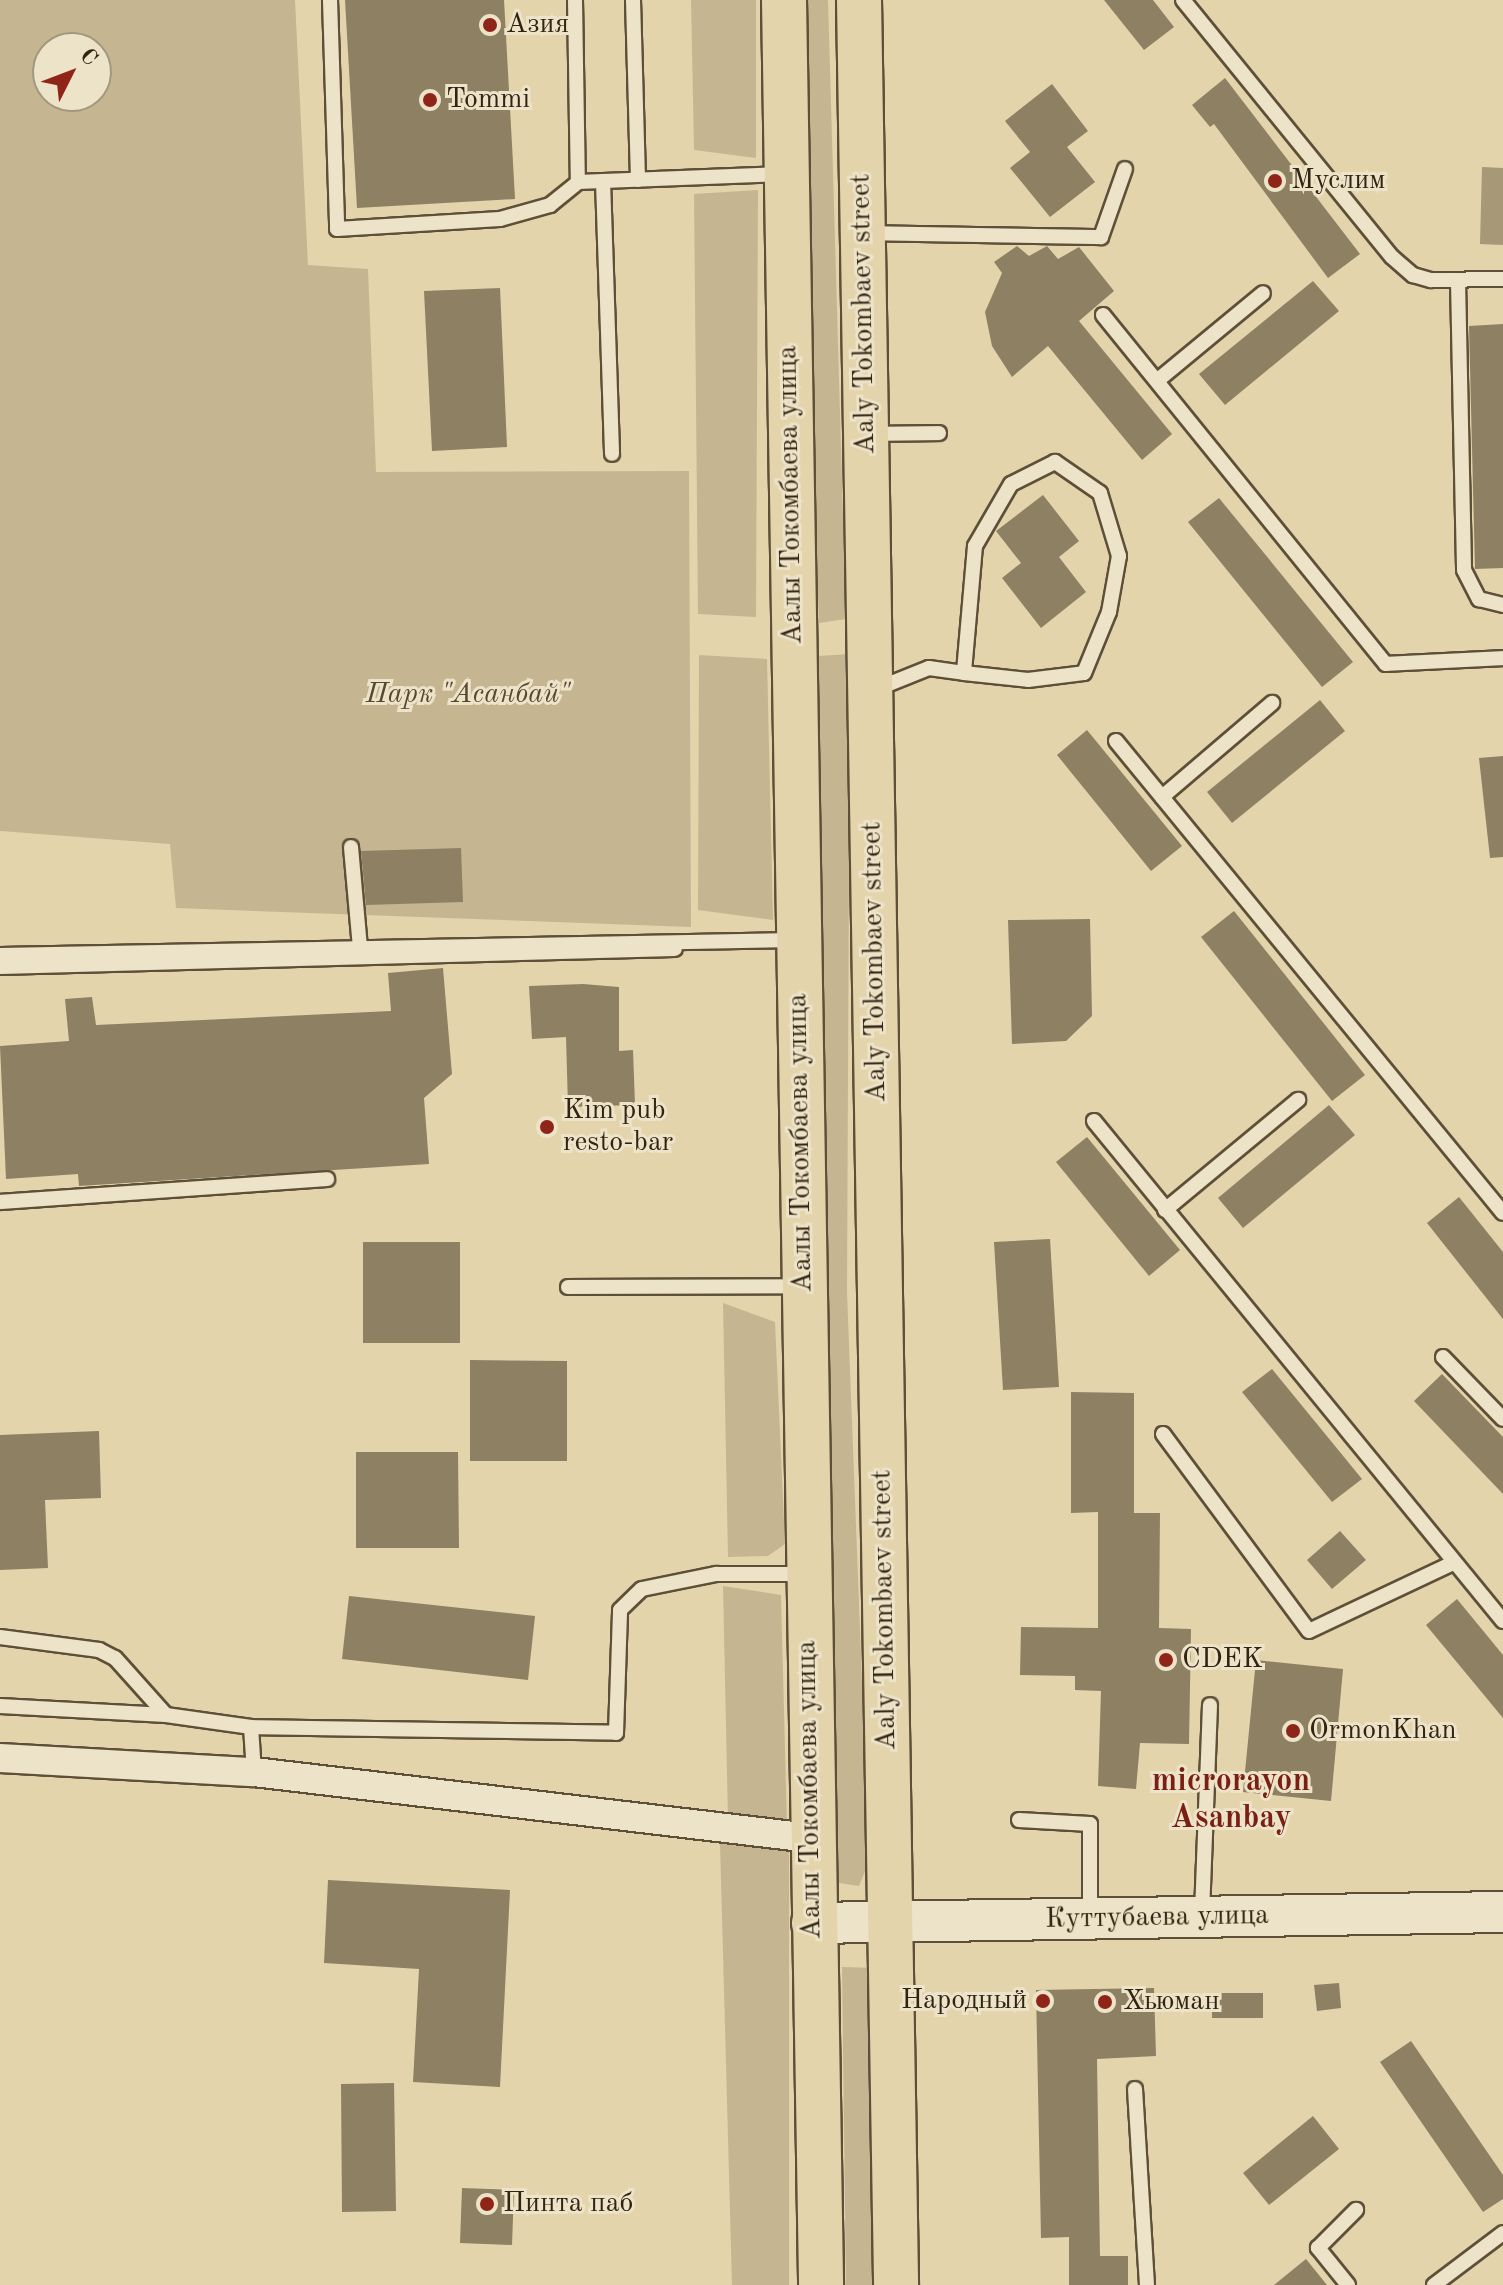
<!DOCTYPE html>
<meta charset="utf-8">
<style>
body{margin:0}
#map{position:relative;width:1503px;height:2285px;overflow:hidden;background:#e3d4ab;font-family:"Old Standard TT",serif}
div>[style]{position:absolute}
.green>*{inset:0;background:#c5b691}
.water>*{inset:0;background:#a79877}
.building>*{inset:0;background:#8e8062}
.roads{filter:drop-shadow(2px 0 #5e5038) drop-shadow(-2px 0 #5e5038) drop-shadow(0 2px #5e5038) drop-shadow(0 -2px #5e5038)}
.service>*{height:14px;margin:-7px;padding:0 7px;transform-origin:7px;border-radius:7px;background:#ede3c8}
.minor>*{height:28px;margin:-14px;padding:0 14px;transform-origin:14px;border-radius:14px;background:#ede3c8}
.secondary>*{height:40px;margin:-20px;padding:0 20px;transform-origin:20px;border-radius:20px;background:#ede3c8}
.primary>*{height:44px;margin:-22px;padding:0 22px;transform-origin:22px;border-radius:22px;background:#e3d4ab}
.dots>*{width:22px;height:22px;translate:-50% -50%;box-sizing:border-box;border:4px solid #ede3c8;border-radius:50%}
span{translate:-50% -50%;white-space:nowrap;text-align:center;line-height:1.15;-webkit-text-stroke:6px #ede3c8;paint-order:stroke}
.poi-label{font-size:28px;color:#322412}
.left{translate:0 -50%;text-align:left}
.right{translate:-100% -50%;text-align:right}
.street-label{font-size:28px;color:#322412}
.park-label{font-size:28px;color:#574832;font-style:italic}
.quarter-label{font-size:32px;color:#7a1f14;font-weight:700}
.north{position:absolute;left:32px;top:32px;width:80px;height:80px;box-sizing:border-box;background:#ede3c8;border:2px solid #a2977f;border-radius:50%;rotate:48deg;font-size:22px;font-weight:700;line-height:32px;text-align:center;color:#322412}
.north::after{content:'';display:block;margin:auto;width:28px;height:36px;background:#8f2418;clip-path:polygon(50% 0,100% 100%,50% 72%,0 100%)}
</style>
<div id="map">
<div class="green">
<i style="clip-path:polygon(evenodd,0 0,295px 0,308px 265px,368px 269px,376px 472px,689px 471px,691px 927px,176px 908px,170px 844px,0 831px,0 0,48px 48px,96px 48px,96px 96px,48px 96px,48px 48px)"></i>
<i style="clip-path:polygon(691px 0,756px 0,756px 158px,694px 150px)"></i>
<i style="clip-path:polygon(795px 0,828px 0,846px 619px,819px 623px)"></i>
<i style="clip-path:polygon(758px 190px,756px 617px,698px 614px,694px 194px)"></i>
<i style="clip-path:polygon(850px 654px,847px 1292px,865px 1760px,866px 1869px,859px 1886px,839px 1883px,833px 1872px,818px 741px,818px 656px)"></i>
<i style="clip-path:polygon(699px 655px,767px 659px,773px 920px,698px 910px)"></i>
<i style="clip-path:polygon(723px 1303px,775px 1322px,785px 1544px,768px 1556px,728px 1557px)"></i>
<i style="clip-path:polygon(723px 1586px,781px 1595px,787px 1826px,728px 1820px)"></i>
<i style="clip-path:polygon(720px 1843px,789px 1851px,789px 2285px,732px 2285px)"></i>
<i style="clip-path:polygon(842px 1967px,876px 1968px,880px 2285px,846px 2285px)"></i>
</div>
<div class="water">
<i style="clip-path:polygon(1482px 167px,1503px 168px,1503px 245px,1480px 244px)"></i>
</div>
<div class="building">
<i style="clip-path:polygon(345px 0,504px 0,515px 199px,357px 208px)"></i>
<i style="clip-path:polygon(1104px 0,1153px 0,1174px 27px,1144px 50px)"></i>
<i style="clip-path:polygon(1225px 78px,1360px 254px,1328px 278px,1214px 124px,1210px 127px,1192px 105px)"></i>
<i style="clip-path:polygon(1052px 84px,1088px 131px,1067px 147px,1095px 182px,1050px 217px,1010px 168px,1030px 152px,1005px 121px)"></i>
<i style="clip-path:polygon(1017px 246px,1029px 256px,1047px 246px,1058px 259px,1079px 247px,1114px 291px,1079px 321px,1172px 434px,1142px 460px,1048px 346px,1012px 377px,992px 346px,985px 312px,1002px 273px,994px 262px)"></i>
<i style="clip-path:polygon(1313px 281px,1339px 311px,1225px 405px,1199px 374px)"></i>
<i style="clip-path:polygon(500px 288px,507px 447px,432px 451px,424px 291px)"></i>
<i style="clip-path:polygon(1503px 324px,1503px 568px,1475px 569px,1469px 326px)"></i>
<i style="clip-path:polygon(1043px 495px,1079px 541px,1059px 557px,1086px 592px,1041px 628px,1002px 578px,1021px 563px,996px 531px)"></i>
<i style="clip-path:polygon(1219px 498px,1353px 662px,1322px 687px,1188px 522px)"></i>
<i style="clip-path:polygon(1320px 700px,1345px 731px,1232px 823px,1207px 792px)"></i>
<i style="clip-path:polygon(1087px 730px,1182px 846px,1151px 871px,1057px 755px)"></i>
<i style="clip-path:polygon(1503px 756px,1503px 857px,1490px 858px,1479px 758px)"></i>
<i style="clip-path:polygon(461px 848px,463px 902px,366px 905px,361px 851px)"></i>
<i style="clip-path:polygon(1234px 911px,1365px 1075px,1332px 1101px,1201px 937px)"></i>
<i style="clip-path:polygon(1090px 919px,1092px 1016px,1066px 1041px,1012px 1044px,1008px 920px)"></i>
<i style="clip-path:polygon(443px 968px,452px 1074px,424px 1098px,429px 1164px,79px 1186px,78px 1174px,6px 1179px,0 1046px,69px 1041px,65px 999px,92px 997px,96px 1025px,391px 1011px,388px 973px)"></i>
<i style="clip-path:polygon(583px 984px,619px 987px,619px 1051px,633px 1050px,635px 1105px,568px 1107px,566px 1037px,532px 1039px,529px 986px)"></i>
<i style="clip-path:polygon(1329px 1105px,1355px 1135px,1243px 1228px,1218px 1198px)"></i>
<i style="clip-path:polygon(1087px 1137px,1180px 1250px,1149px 1276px,1056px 1162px)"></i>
<i style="clip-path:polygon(1459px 1197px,1503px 1252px,1503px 1319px,1427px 1223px)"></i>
<i style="clip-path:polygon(1050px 1239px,1059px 1387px,1003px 1390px,994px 1242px)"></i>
<i style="clip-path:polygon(363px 1242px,460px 1242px,460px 1343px,363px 1343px)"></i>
<i style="clip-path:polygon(470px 1360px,567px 1361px,567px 1461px,470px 1461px)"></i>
<i style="clip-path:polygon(1272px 1369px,1362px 1479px,1332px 1502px,1242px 1392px)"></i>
<i style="clip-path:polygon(1442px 1374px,1503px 1437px,1503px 1494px,1414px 1401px)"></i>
<i style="clip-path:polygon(1071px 1392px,1134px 1393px,1134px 1513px,1160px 1513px,1159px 1628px,1191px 1629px,1189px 1744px,1140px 1743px,1136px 1789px,1098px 1786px,1101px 1691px,1075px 1690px,1075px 1676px,1020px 1675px,1021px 1627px,1098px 1628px,1098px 1512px,1071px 1513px)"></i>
<i style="clip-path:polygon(99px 1431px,101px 1498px,45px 1500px,48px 1568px,0 1570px,0 1435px)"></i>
<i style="clip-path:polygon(356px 1452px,458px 1452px,459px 1548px,356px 1548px)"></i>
<i style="clip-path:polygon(1340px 1531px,1366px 1560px,1332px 1589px,1307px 1560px)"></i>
<i style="clip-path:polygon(349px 1596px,535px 1616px,528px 1680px,342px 1659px)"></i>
<i style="clip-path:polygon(1457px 1599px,1503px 1655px,1503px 1718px,1426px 1625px)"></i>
<i style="clip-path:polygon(1256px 1660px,1343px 1669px,1331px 1801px,1243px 1792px)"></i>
<i style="clip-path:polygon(328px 1880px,510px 1890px,500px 2087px,413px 2082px,419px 1969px,324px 1963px)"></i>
<i style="clip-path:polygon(1339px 1983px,1341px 2008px,1317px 2011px,1314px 1985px)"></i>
<i style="clip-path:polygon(1154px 1988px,1156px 2056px,1097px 2059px,1100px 2256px,1128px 2256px,1128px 2285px,1069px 2285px,1069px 2237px,1041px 2238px,1036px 1990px)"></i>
<i style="clip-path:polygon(1212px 1993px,1263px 1993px,1263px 2018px,1212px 2018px)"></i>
<i style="clip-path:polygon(1411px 2041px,1503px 2175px,1503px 2199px,1483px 2212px,1380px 2062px)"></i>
<i style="clip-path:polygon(394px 2083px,396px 2211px,342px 2212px,341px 2084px)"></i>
<i style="clip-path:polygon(1313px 2116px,1339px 2149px,1269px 2205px,1243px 2173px)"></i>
<i style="clip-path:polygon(462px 2188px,514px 2190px,512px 2245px,460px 2243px)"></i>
<i style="clip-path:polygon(1306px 2259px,1327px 2285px,1274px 2285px)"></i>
</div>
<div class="roads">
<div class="service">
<i style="left:330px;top:0;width:229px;rotate:88.2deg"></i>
<i style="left:337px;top:229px;width:163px;rotate:-3.5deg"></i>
<i style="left:500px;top:219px;width:52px;rotate:-15.6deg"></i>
<i style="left:550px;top:205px;width:36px;rotate:-39deg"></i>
<i style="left:578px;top:182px;width:205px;rotate:-2.2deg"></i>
<i style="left:575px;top:0;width:182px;rotate:89.1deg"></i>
<i style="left:633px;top:0;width:180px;rotate:88.4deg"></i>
<i style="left:1183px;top:0;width:331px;rotate:50.9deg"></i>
<i style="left:1392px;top:257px;width:28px;rotate:41deg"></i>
<i style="left:1413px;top:275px;width:19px;rotate:16deg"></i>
<i style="left:1431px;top:280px;width:72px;rotate:-0.8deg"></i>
<i style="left:603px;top:181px;width:273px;rotate:88.1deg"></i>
<i style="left:867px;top:233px;width:234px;rotate:1deg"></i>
<i style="left:1101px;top:237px;width:72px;rotate:-70.6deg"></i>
<i style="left:1458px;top:281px;width:289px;rotate:88.8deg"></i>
<i style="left:1464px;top:570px;width:33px;rotate:63deg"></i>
<i style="left:1479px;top:599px;width:25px;rotate:14deg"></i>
<i style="left:1103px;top:315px;width:449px;rotate:51deg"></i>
<i style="left:1386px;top:664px;width:117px;rotate:-2.9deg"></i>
<i style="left:1158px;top:380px;width:136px;rotate:-39.6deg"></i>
<i style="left:871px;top:434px;width:68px;rotate:-0.8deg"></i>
<i style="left:874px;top:690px;width:59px;rotate:-21.8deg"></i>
<i style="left:929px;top:668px;width:35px;rotate:8deg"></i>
<i style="left:964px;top:673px;width:64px;rotate:6.2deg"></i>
<i style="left:1028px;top:680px;width:56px;rotate:-7.1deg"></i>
<i style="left:1084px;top:673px;width:66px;rotate:-67.7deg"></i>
<i style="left:1109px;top:612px;width:57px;rotate:-79.9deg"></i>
<i style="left:1119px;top:556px;width:66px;rotate:-106.8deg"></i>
<i style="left:1100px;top:493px;width:55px;rotate:-145.4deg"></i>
<i style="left:1055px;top:462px;width:49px;rotate:153.4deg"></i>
<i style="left:1011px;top:484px;width:72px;rotate:120.1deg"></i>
<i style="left:975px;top:546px;width:127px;rotate:95deg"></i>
<i style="left:1116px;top:741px;width:610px;rotate:50.65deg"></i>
<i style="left:1162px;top:797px;width:145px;rotate:-40.5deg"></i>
<i style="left:351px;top:847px;width:100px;rotate:84.9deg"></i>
<i style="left:0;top:955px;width:795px;rotate:-1.08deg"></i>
<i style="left:0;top:967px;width:675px;rotate:-1.53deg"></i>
<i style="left:1094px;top:1121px;width:646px;rotate:50.72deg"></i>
<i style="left:0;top:1202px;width:328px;rotate:-4deg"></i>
<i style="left:1165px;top:1210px;width:173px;rotate:-39.6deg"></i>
<i style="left:568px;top:1287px;width:234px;rotate:-0.2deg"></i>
<i style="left:1443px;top:1357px;width:86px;rotate:45.9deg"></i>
<i style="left:1163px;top:1434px;width:245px;rotate:53.5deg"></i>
<i style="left:1309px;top:1631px;width:159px;rotate:-25.3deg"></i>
<i style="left:0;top:1637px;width:100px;rotate:7.5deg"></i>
<i style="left:99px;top:1650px;width:18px;rotate:27deg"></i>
<i style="left:115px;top:1658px;width:76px;rotate:48.2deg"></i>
<i style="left:0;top:1706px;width:166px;rotate:3.1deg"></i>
<i style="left:166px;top:1715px;width:86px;rotate:8deg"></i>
<i style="left:251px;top:1727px;width:45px;rotate:86.2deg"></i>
<i style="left:251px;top:1727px;width:365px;rotate:0.9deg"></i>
<i style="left:616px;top:1733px;width:123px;rotate:-88.1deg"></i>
<i style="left:620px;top:1610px;width:30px;rotate:-44deg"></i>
<i style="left:642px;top:1589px;width:76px;rotate:-11.5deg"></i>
<i style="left:716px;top:1574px;width:90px"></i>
<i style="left:1019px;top:1820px;width:71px;rotate:3.2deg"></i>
<i style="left:1090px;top:1824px;width:93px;rotate:90deg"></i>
<i style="left:1202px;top:1913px;width:208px;rotate:-87.8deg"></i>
<i style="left:1135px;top:2089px;width:196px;rotate:86.5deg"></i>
<i style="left:1348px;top:2285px;width:48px;rotate:-129deg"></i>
<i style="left:1318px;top:2248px;width:54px;rotate:-45deg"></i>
<i style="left:1434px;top:2285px;width:86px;rotate:-37deg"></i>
</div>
<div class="minor">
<i style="left:0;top:1758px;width:254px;rotate:3.2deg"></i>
<i style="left:254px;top:1772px;width:560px;rotate:6.77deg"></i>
</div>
<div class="secondary">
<i style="left:812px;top:1923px;width:691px;rotate:-0.91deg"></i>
</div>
<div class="primary">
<i style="left:784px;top:0;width:2285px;rotate:89.07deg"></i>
<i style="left:859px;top:0;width:2285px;rotate:89.07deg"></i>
</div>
</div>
<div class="dots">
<i style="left:490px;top:25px;background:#8f2418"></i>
<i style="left:430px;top:100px;background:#8f2418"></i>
<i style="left:1275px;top:181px;background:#8f2418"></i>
<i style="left:547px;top:1127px;background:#8f2418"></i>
<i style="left:1166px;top:1660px;background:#8f2418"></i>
<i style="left:1293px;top:1731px;background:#8f2418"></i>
<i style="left:1043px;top:2001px;background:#8f2418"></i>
<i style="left:1105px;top:2002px;background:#8f2418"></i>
<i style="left:487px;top:2204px;background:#8f2418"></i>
</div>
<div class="poi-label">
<span class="left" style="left:506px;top:25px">Азия</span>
<span class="left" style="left:446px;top:100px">Tommi</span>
<span class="left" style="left:1291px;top:181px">Муслим</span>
<span class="left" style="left:563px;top:1127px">Kim pub<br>resto-bar</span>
<span class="left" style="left:1182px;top:1660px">CDEK</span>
<span class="left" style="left:1309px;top:1731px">OrmonKhan</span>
<span class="right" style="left:1027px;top:2001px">Народный</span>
<span class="left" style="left:1123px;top:2002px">Хьюман</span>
<span class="left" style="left:503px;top:2204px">Пинта паб</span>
</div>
<div class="street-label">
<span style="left:864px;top:314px;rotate:-91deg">Aaly Tokombaev street</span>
<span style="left:791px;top:495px;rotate:-91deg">Аалы Токомбаева улица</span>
<span style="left:875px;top:962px;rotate:-91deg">Aaly Tokombaev street</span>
<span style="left:801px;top:1143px;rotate:-91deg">Аалы Токомбаева улица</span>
<span style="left:885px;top:1610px;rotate:-91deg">Aaly Tokombaev street</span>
<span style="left:810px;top:1790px;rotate:-91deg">Аалы Токомбаева улица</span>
<span style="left:1157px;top:1918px;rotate:-1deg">Куттубаева улица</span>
</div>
<div class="park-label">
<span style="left:468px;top:695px">Парк "Асанбай"</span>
</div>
<div class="quarter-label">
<span style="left:1231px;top:1801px">microrayon<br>Asanbay</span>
</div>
<div class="north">С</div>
</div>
